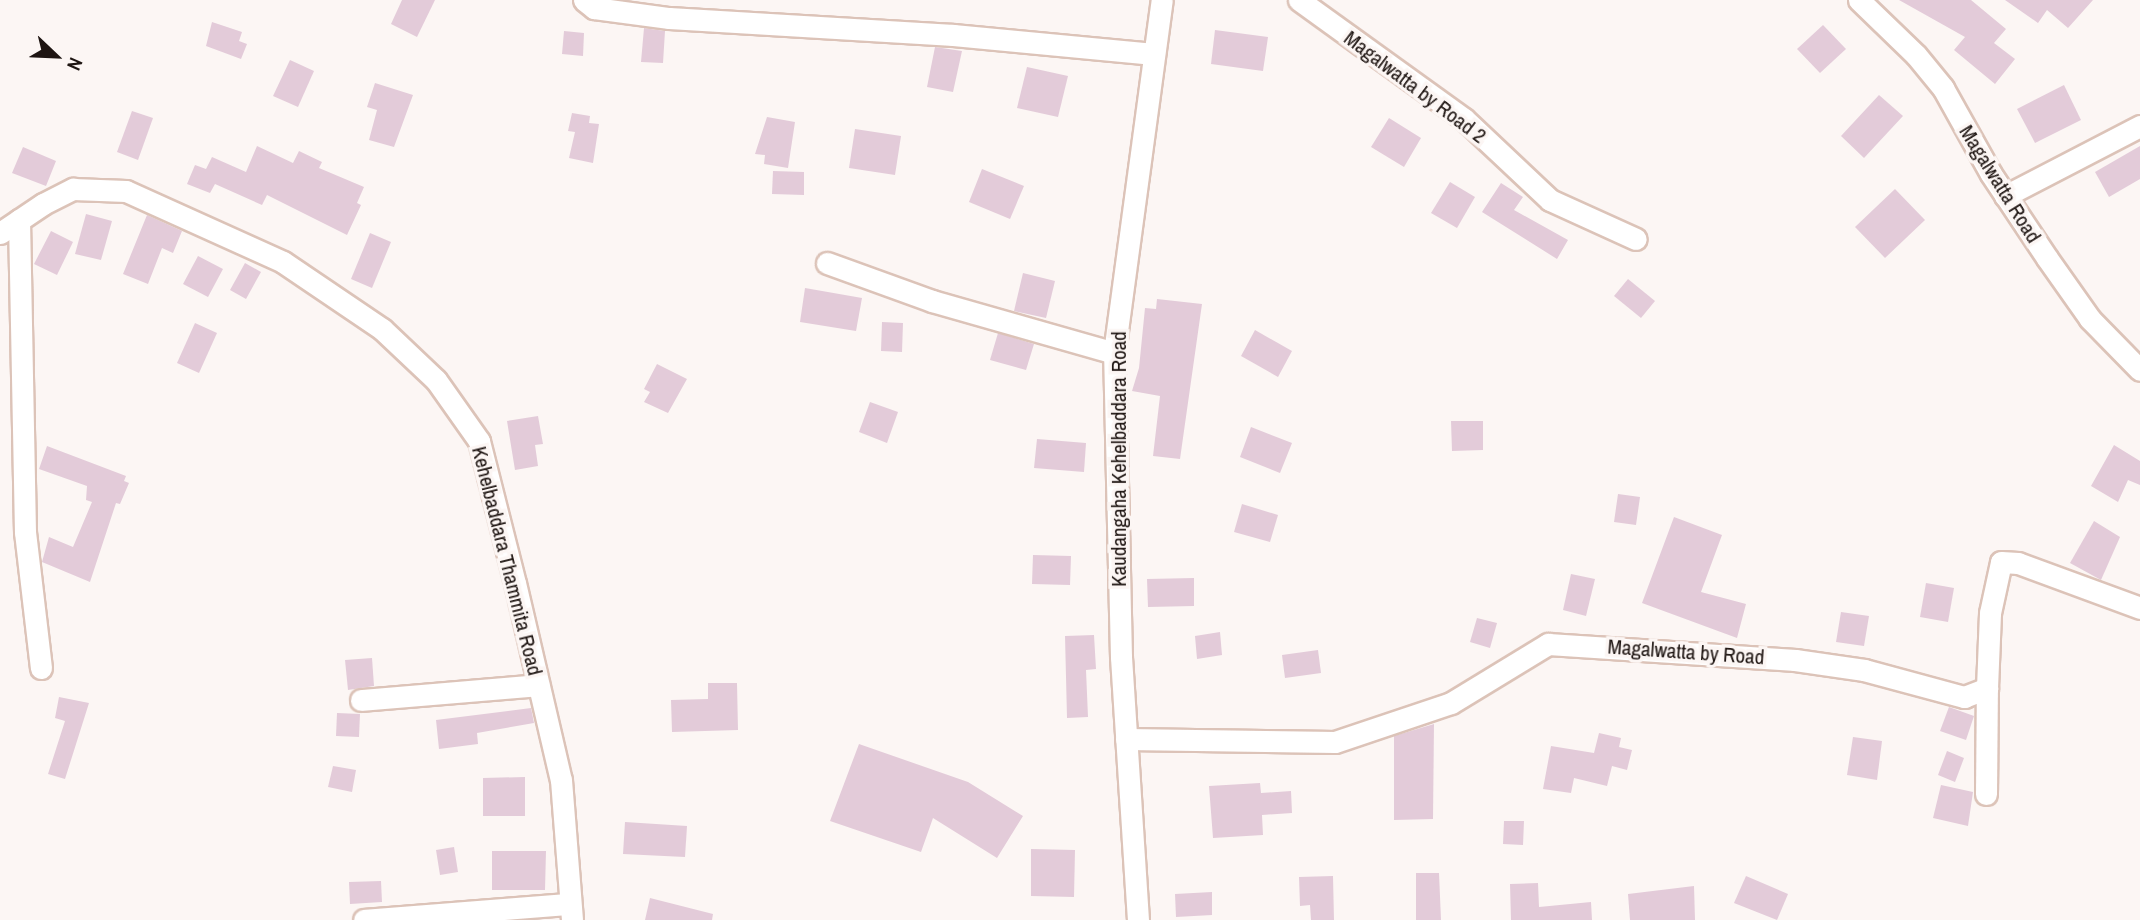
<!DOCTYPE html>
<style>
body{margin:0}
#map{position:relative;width:2140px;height:920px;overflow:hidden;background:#fcf6f4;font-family:"Archivo Narrow",sans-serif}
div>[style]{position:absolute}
.building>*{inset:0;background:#e3cbd9}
.roads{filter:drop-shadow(2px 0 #dcc3b8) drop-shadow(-2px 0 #dcc3b8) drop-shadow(0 2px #dcc3b8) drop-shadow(0 -2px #dcc3b8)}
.street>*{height:21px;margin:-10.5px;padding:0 10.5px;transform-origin:10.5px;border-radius:10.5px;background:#fff}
span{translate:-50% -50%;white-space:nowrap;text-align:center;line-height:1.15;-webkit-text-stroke:7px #fcf6f4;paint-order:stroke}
.street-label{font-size:21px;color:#1e1512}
.north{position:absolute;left:21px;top:21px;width:70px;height:70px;-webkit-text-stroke:5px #fcf6f4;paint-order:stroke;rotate:113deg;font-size:19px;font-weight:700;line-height:28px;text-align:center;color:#1e1512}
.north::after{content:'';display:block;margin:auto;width:24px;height:32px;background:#1e1512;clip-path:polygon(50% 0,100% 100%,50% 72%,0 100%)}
</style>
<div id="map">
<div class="building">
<i style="clip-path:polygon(402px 0,435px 0,417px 37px,391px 24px)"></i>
<i style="clip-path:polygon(1899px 0,1971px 0,2006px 29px,1994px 43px,2015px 59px,1995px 84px,1954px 50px,1965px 37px)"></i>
<i style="clip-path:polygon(2005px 0,2093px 0,2068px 28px,2047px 10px,2038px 23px)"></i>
<i style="clip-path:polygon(212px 22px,242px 32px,239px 41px,247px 44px,241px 59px,206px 46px)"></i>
<i style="clip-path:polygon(1823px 25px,1846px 49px,1820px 73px,1797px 49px)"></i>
<i style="clip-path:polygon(644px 28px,665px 31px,663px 63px,641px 62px)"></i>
<i style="clip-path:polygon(1215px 30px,1268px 37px,1263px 71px,1211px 64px)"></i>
<i style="clip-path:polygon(564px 31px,584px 33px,583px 56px,562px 54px)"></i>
<i style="clip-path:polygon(935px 47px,962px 51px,953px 92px,927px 87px)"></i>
<i style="clip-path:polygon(290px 60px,314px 71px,298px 107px,273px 96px)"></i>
<i style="clip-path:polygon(1027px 67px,1068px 76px,1058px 117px,1017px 108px)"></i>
<i style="clip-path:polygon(375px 83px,413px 95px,394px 147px,369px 140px,377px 110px,367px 107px)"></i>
<i style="clip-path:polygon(2064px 85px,2081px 120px,2035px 143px,2017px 109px)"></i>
<i style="clip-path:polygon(1879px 95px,1903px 116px,1864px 158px,1841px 136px)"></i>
<i style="clip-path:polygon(132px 111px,153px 118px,138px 160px,117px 152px)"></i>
<i style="clip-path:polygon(572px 113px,590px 116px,589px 123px,599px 124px,593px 163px,569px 158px,575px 132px,568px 131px)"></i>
<i style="clip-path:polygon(767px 117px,795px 122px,788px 168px,764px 164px,765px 155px,755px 154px)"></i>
<i style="clip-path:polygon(1389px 118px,1421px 138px,1404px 167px,1371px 147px)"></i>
<i style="clip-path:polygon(855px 129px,901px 136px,895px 175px,849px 168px)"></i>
<i style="clip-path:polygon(257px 146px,293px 163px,299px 151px,322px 162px,319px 168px,364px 187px,357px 203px,361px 205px,347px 235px,267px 195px,262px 205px,215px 184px,210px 193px,187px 184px,195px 165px,206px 169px,212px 157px,246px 172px)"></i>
<i style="clip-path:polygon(2140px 146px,2140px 179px,2109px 197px,2095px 172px)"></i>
<i style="clip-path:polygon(23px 147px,56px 161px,46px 186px,12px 173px)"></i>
<i style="clip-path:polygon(982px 169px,1024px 186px,1010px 219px,969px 202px)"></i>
<i style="clip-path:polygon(773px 171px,804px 172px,804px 195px,772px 194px)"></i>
<i style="clip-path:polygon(1450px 182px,1475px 197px,1457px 228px,1431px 213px)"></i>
<i style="clip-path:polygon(1501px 183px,1523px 197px,1514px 210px,1568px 240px,1557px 259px,1482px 212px)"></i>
<i style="clip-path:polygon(1895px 189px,1925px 220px,1885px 258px,1855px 227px)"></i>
<i style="clip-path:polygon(86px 214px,112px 221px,101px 260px,75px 254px)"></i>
<i style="clip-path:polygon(147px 215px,182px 231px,173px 253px,162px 248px,148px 284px,123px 274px)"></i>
<i style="clip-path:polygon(51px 231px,73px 242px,57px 275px,34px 264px)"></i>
<i style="clip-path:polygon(370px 233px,391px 242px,372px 288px,351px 279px)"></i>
<i style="clip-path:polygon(198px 256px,223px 269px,208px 297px,183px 284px)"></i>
<i style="clip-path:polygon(245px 263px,261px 272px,246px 299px,230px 290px)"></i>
<i style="clip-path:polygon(1023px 273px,1055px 281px,1046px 318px,1014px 311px)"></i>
<i style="clip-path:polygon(1628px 279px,1655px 301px,1641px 318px,1614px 296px)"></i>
<i style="clip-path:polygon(805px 288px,862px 298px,856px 331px,800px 322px)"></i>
<i style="clip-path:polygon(1157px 299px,1202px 304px,1180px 459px,1153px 456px,1160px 396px,1132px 391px,1139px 368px,1145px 308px,1156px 309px)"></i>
<i style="clip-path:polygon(882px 322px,903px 323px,902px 352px,881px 351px)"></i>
<i style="clip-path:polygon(195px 323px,217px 333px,199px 373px,177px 363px)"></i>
<i style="clip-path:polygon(1255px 330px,1292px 351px,1278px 377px,1241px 356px)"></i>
<i style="clip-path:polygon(998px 333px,1034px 344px,1026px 370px,990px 360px)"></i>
<i style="clip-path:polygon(657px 364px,687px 379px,668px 413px,644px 402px,650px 392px,644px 389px)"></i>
<i style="clip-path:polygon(870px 402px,898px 412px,887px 443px,859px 432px)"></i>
<i style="clip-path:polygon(538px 416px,543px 444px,535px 445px,538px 466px,515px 470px,507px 421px)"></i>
<i style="clip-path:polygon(1451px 421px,1483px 421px,1483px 450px,1452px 451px)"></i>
<i style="clip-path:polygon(1251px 427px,1292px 443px,1280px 473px,1240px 457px)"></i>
<i style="clip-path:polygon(1037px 439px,1086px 443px,1084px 472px,1034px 468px)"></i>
<i style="clip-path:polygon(2114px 445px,2140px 461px,2140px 485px,2128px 480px,2118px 502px,2091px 486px)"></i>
<i style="clip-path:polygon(47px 446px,126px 476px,124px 481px,129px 483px,120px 504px,116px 503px,90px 582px,42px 562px,49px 537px,73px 547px,92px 502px,86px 500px,87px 486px,39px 469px)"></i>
<i style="clip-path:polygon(1618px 494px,1640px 497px,1636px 525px,1614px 522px)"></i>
<i style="clip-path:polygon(1242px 504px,1278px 515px,1270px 542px,1234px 532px)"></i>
<i style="clip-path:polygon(1674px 517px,1722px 535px,1701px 592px,1746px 604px,1737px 638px,1642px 603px)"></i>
<i style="clip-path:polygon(2094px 521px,2120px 537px,2101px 580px,2070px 563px)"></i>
<i style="clip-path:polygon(1033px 555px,1071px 556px,1070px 585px,1032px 584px)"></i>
<i style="clip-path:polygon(1571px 574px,1595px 579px,1586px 616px,1563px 610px)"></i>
<i style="clip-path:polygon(1194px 578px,1194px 606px,1148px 607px,1147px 579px)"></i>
<i style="clip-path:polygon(1926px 583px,1954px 588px,1948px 622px,1920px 617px)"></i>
<i style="clip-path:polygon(1841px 612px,1869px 616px,1864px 646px,1836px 642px)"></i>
<i style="clip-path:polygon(1477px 618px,1497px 623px,1490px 648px,1470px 642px)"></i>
<i style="clip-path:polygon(1220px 632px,1222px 655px,1197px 659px,1195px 636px)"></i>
<i style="clip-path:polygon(1094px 635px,1096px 669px,1086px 670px,1088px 717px,1067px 718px,1065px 636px)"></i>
<i style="clip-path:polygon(1318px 650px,1321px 673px,1285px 678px,1282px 655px)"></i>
<i style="clip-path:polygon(372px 658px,374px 686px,348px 690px,345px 660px)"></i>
<i style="clip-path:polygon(708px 683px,737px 683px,738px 730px,672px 732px,671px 700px,708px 699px)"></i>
<i style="clip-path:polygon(59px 697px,89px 703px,65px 779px,48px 774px,65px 721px,55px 718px)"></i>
<i style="clip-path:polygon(1949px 707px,1974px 716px,1966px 740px,1940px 731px)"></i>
<i style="clip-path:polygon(531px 708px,534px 723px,477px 733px,478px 744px,439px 749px,436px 720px)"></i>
<i style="clip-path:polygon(337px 713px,360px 714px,359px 737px,336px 736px)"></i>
<i style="clip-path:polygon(1434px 724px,1433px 819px,1394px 820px,1394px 736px)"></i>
<i style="clip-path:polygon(1599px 733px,1621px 738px,1619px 747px,1632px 750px,1627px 770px,1612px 766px,1607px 786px,1574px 778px,1571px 793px,1543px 789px,1551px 746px,1594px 753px)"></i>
<i style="clip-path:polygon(1853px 737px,1882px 741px,1877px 780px,1847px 775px)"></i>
<i style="clip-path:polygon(859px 744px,968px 782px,1023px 816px,997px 858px,933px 818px,921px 852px,830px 821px)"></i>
<i style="clip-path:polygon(1947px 751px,1964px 758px,1955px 782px,1938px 775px)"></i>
<i style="clip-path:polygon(333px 766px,356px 770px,352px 792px,328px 787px)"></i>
<i style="clip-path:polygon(525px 777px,525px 816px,483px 816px,483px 778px)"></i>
<i style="clip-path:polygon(1260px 783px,1261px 793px,1291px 791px,1292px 813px,1262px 815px,1263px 835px,1213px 838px,1209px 786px)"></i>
<i style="clip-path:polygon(1941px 785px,1973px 792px,1968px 826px,1933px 818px)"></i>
<i style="clip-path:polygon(1504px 821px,1524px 821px,1523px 845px,1503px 844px)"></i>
<i style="clip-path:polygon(625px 822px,687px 826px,685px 857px,623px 854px)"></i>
<i style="clip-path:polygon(454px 847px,458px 872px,440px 875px,436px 850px)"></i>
<i style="clip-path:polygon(1031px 849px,1075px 850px,1074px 897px,1031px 896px)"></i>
<i style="clip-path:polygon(492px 851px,546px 851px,545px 890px,492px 890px)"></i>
<i style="clip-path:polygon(1416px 873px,1439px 873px,1441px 920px,1416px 920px)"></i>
<i style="clip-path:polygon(1333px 876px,1334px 920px,1311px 920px,1310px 905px,1300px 906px,1299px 877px)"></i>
<i style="clip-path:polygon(1746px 876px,1788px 894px,1777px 920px,1734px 903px)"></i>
<i style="clip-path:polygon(381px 881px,382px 902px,350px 904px,349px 882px)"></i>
<i style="clip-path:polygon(1538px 883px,1539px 907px,1591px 902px,1592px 920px,1511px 920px,1510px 884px)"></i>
<i style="clip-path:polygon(1694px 886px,1695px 920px,1630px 920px,1628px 894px)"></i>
<i style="clip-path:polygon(1212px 892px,1212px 915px,1176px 917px,1175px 894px)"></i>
<i style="clip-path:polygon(650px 898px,713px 914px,712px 920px,645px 920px)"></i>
</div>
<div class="roads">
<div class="street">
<i style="left:584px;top:0;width:13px;rotate:39deg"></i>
<i style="left:594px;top:8px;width:76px;rotate:7.6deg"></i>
<i style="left:669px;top:18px;width:285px;rotate:3.4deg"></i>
<i style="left:953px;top:35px;width:202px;rotate:5.4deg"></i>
<i style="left:1299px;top:0;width:203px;rotate:35.8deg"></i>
<i style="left:1464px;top:119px;width:118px;rotate:43.3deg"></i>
<i style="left:1550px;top:200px;width:94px;rotate:24.4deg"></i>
<i style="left:1859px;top:0;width:79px;rotate:44deg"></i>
<i style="left:1916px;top:55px;width:43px;rotate:50.7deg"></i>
<i style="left:1943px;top:88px;width:98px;rotate:60.8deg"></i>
<i style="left:1991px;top:174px;width:101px;rotate:56.3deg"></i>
<i style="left:2047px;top:258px;width:75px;rotate:54.8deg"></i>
<i style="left:2090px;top:319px;width:71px;rotate:45.6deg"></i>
<i style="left:2005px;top:196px;width:152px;rotate:-27.4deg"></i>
<i style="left:19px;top:220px;width:312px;rotate:88.9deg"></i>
<i style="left:25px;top:532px;width:137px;rotate:83.3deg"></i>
<i style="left:0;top:233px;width:52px;rotate:-34deg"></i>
<i style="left:43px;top:204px;width:34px;rotate:-27deg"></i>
<i style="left:73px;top:189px;width:53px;rotate:2.2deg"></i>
<i style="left:126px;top:191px;width:172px;rotate:24.3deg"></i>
<i style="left:283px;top:262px;width:120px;rotate:34.1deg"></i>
<i style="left:382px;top:329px;width:74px;rotate:43.4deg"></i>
<i style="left:436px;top:380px;width:75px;rotate:54.8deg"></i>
<i style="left:479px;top:441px;width:146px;rotate:75.8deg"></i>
<i style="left:515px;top:583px;width:202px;rotate:76.9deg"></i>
<i style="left:561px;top:780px;width:140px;rotate:85.5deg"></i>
<i style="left:827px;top:263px;width:112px;rotate:19.9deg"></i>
<i style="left:932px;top:301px;width:189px;rotate:15.9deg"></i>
<i style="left:361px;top:700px;width:178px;rotate:-4.8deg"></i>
<i style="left:1126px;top:739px;width:209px;rotate:0.8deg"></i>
<i style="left:1335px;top:742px;width:122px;rotate:-18.6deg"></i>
<i style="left:1451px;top:703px;width:114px;rotate:-31.3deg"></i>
<i style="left:1548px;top:644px;width:248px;rotate:3.7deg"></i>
<i style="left:1795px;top:660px;width:70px;rotate:8.2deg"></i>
<i style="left:1864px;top:670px;width:104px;rotate:15.1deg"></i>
<i style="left:1964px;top:697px;width:25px;rotate:-21deg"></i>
<i style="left:1987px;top:688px;width:75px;rotate:-87.7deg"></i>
<i style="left:1990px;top:613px;width:52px;rotate:-77.8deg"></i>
<i style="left:2001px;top:562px;width:17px;rotate:3deg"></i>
<i style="left:2018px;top:563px;width:130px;rotate:20.2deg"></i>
<i style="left:1986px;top:794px;width:106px;rotate:-89.5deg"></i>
<i style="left:364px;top:920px;width:206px;rotate:-4.5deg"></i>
<i style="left:1138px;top:920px;width:264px;rotate:-93.7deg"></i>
<i style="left:1121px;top:657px;width:304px;rotate:-91.3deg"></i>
<i style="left:1114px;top:353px;width:356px;rotate:-82.3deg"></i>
</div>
</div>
<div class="street-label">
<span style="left:1415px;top:87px;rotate:37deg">Magalwatta by Road 2</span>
<span style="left:2000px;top:184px;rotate:58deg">Magalwatta Road</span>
<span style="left:1119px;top:459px;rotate:-90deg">Kaudangaha Kehelbaddara Road</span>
<span style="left:507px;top:561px;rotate:76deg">Kehelbaddara Thammita Road</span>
<span style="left:1686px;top:652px;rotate:4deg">Magalwatta by Road</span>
</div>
<div class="north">N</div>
</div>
